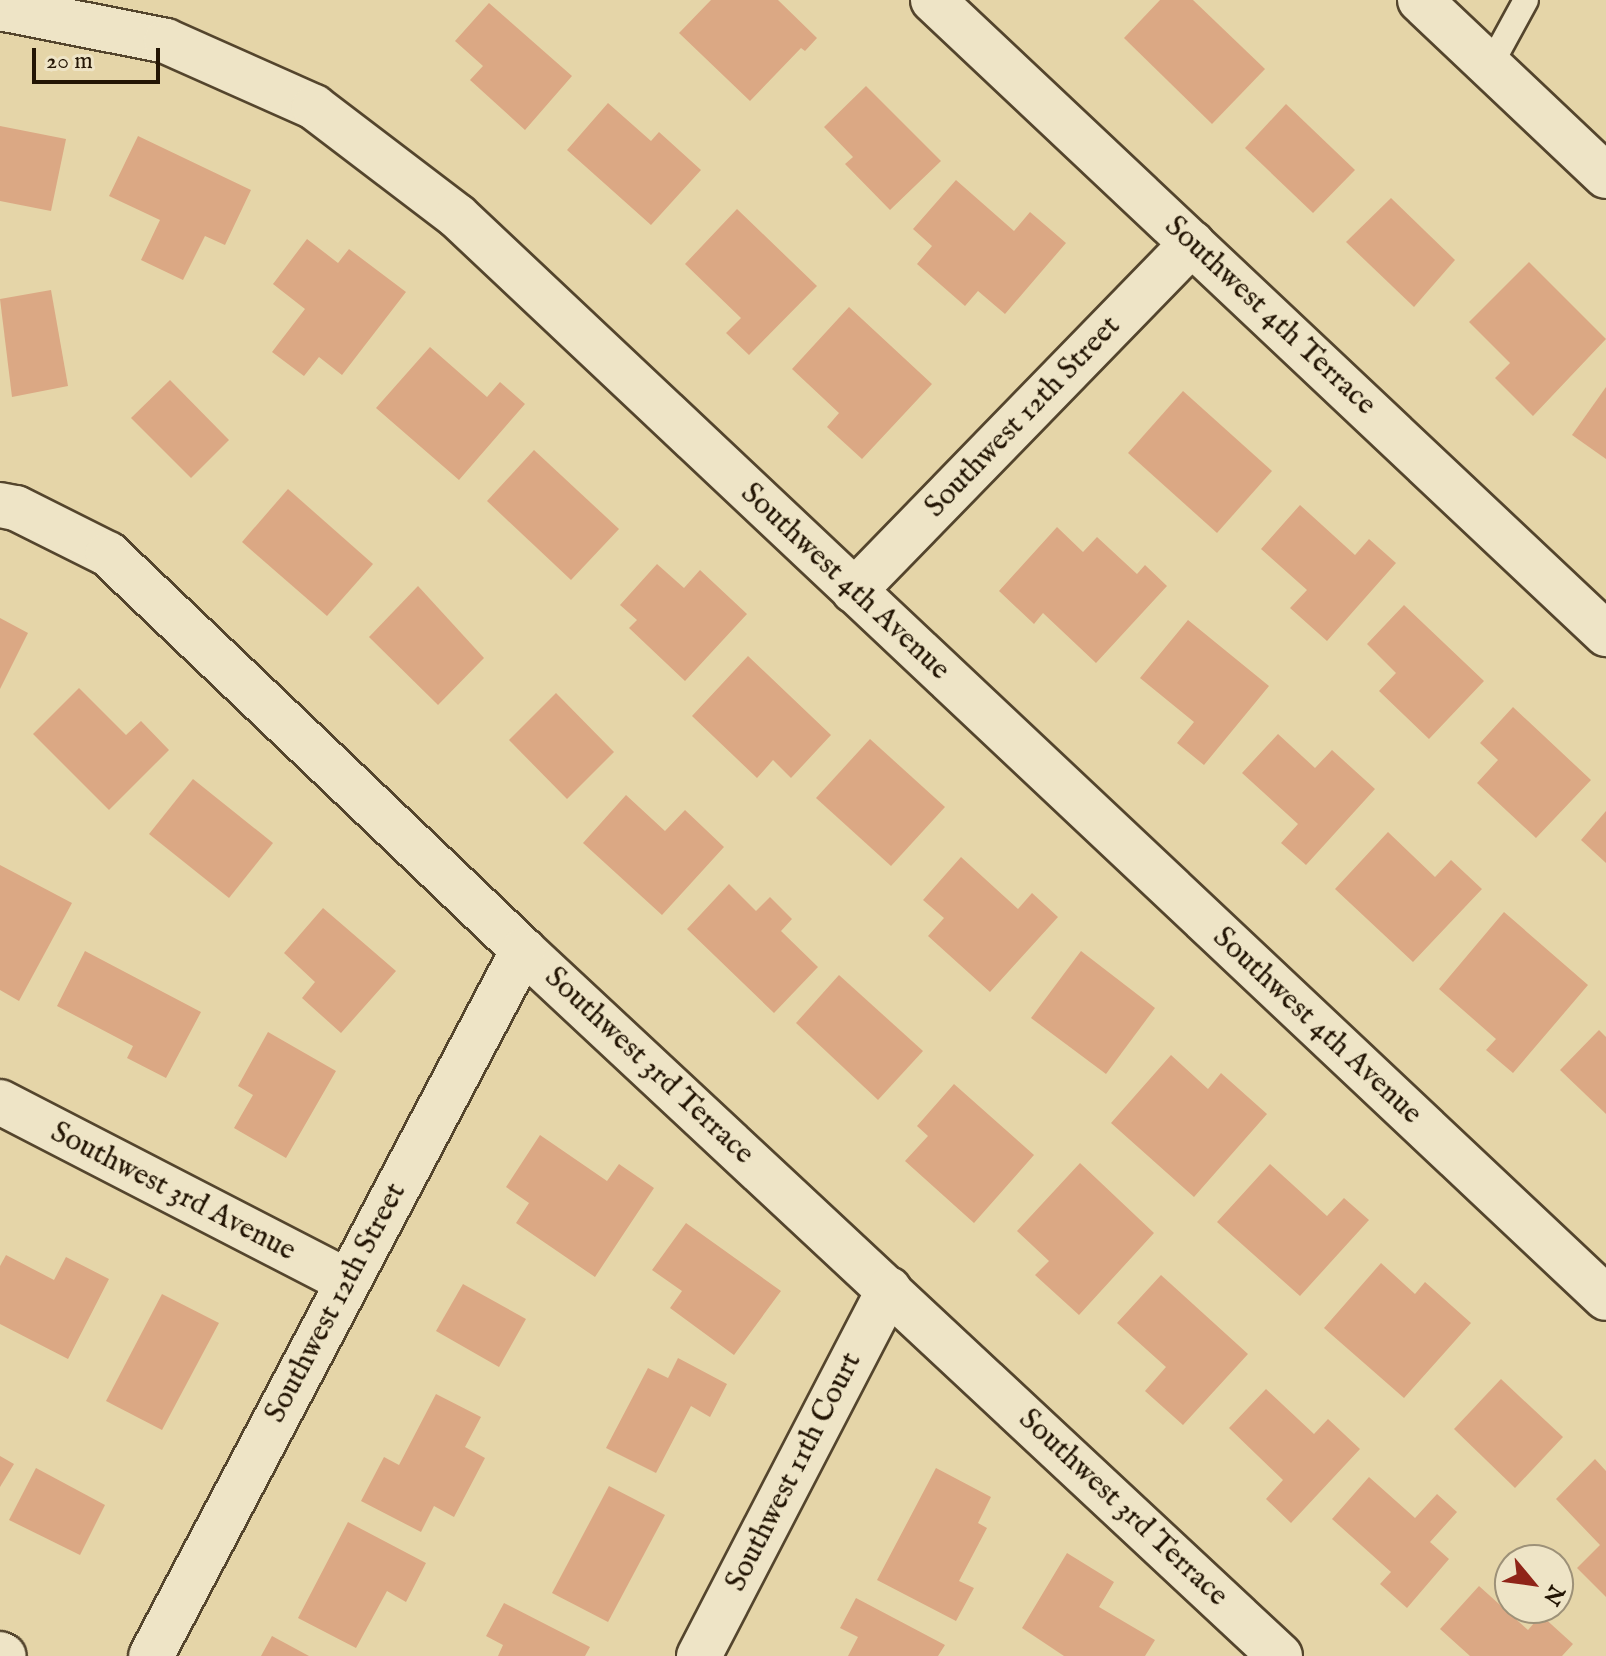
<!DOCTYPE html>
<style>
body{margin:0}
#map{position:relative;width:1606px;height:1656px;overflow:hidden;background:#e5d5a8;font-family:"IM FELL English",serif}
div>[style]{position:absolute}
.building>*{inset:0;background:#dba884}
.roads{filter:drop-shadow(2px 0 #54452d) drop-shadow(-2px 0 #54452d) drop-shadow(0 2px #54452d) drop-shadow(0 -2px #54452d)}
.service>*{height:24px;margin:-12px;padding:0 12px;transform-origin:12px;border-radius:12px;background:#eee4c6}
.minor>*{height:44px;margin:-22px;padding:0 22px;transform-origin:22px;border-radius:22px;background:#eee4c6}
span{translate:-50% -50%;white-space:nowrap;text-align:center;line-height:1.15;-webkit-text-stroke:6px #eee4c6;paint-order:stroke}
.street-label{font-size:30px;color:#231504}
.north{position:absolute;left:1494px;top:1544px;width:80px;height:80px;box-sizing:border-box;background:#eee4c6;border:2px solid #9d9178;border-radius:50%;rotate:119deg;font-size:22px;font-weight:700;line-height:32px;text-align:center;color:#231504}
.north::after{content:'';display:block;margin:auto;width:28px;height:36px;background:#8f2418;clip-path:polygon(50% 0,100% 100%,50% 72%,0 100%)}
.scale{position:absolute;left:32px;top:48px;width:128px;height:36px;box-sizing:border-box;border:4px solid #231504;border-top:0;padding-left:10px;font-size:24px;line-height:28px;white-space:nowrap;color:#231504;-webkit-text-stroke:6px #eee4c6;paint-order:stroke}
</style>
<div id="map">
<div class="building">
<i style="clip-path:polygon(711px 0,778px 0,817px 38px,805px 51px,801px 48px,750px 101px,679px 33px)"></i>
<i style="clip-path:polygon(1160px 0,1193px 0,1265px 69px,1212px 124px,1124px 38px)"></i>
<i style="clip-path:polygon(489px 3px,572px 76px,525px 130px,470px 80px,483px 66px,455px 41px)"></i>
<i style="clip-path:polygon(866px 86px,941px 161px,890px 210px,845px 164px,853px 157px,824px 127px)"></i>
<i style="clip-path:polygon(608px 103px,651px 141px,659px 132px,701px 170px,651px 225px,567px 150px)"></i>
<i style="clip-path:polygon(1286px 104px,1355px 170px,1313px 213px,1245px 148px)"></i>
<i style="clip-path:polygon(0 126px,66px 139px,51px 211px,0 201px)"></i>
<i style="clip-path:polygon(138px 136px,251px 190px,225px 245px,205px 236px,183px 280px,141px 260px,160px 220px,109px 196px)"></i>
<i style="clip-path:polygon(956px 180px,1014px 231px,1030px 212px,1066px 243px,1005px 314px,978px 291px,965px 306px,917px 264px,932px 246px,913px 229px)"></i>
<i style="clip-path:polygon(1391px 198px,1455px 260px,1414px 307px,1346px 242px)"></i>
<i style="clip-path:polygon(737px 209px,817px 286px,749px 355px,726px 333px,741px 318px,685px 264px)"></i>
<i style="clip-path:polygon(307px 239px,338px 263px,349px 249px,406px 292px,342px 375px,319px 357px,304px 376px,272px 352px,305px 309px,273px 284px)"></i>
<i style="clip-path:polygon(1529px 262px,1606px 339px,1533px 416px,1495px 378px,1510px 363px,1469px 322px)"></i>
<i style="clip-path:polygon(51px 290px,68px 386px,12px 397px,0 299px)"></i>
<i style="clip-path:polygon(849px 307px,932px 384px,862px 459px,827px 427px,839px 413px,792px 369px)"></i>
<i style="clip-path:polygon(430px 347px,487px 397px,500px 382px,525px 404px,459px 480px,376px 408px)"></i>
<i style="clip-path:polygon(170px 380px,229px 440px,191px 478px,131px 418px)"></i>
<i style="clip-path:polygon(1606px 387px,1606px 459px,1572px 435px)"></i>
<i style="clip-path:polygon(1183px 391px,1272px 471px,1217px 533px,1128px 453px)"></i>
<i style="clip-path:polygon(534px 450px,619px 529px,571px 580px,487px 501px)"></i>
<i style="clip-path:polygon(288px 489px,373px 564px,327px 616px,242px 542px)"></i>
<i style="clip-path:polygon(1300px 505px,1355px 555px,1369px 539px,1396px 563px,1327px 641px,1290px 608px,1307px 590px,1261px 549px)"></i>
<i style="clip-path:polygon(1057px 527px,1083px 552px,1097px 537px,1137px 574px,1145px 565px,1167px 586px,1096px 663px,1043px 613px,1034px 624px,999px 591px)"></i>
<i style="clip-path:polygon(657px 564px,684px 588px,700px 570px,747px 614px,685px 681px,629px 628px,637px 620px,620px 605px)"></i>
<i style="clip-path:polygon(418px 586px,484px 658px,438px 705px,369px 637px)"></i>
<i style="clip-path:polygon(1404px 605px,1484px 681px,1429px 739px,1379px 691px,1396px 673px,1367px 644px)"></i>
<i style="clip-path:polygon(0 618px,28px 633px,0 689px)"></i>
<i style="clip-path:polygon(1188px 620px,1269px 686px,1204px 765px,1177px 743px,1194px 722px,1140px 678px)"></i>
<i style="clip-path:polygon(748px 656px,831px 735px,791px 778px,773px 760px,757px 778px,692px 716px)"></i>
<i style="clip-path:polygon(79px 688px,126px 735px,141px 721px,169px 750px,109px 810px,33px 734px)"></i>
<i style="clip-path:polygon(556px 693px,614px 752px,567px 799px,509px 740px)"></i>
<i style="clip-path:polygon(1513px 707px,1591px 780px,1536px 838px,1477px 783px,1498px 760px,1480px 743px)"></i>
<i style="clip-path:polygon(1278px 734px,1315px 768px,1332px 750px,1375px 789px,1306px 865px,1281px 843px,1298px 824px,1242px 773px)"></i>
<i style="clip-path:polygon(870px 739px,945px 807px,891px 866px,816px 798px)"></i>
<i style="clip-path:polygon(193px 779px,273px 843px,229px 898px,149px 834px)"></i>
<i style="clip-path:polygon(626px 795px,665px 831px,685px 810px,724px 847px,662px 915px,583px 843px)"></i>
<i style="clip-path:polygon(1606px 811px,1606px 863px,1581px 840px)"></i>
<i style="clip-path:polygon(1388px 832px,1435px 877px,1451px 860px,1482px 889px,1413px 962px,1335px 889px)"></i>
<i style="clip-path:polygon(961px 857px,1018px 909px,1032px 893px,1058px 917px,990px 992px,928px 936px,944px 918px,923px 900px)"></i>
<i style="clip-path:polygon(0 865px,72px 903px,19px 1001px,0 990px)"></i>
<i style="clip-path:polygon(729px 884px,756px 911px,770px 897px,792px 919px,781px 931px,818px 967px,774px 1013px,687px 929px)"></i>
<i style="clip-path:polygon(323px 908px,396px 971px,341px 1033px,302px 998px,315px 982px,284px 953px)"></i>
<i style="clip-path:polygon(1504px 912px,1588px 985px,1513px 1073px,1486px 1050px,1496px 1039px,1439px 989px)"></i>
<i style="clip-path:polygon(85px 951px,201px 1012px,166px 1078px,127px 1058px,133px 1046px,57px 1006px)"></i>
<i style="clip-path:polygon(1081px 951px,1155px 1008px,1106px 1074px,1031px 1018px)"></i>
<i style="clip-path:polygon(839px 975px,923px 1051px,878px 1100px,796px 1023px)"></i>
<i style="clip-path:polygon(1599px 1030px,1606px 1037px,1606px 1114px,1560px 1070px)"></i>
<i style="clip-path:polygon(268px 1032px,336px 1071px,286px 1158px,234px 1128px,253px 1095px,238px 1086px)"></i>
<i style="clip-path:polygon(1171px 1055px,1208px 1089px,1221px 1073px,1267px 1114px,1194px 1197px,1111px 1123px)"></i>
<i style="clip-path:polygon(954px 1084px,1034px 1155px,974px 1223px,905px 1161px,928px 1136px,917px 1126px)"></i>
<i style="clip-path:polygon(540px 1135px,607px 1181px,619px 1164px,654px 1188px,595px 1277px,516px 1223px,529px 1203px,506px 1187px)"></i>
<i style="clip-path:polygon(1080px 1163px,1154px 1233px,1079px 1315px,1035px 1275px,1049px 1261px,1017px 1231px)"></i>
<i style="clip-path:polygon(1270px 1164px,1327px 1216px,1344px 1198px,1369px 1220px,1300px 1296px,1217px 1222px)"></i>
<i style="clip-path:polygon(686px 1223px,781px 1291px,734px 1355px,670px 1308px,682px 1291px,652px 1270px)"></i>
<i style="clip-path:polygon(6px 1255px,54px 1280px,66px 1257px,109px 1279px,68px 1359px,0 1324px,0 1266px)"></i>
<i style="clip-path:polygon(1381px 1263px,1415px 1294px,1425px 1282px,1471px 1323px,1404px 1398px,1324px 1328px)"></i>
<i style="clip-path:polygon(1161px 1275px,1248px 1354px,1183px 1425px,1145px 1391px,1166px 1367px,1117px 1323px)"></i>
<i style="clip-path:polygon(463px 1284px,526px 1319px,499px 1367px,436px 1331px)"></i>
<i style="clip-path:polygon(162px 1294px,219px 1323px,162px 1430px,106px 1401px)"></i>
<i style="clip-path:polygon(678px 1358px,727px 1384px,710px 1417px,691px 1406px,656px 1473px,606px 1448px,648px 1368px,668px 1378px)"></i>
<i style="clip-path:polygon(1501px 1379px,1563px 1437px,1515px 1488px,1454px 1429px)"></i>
<i style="clip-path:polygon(1266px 1389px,1314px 1434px,1328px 1419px,1360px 1449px,1291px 1523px,1266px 1499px,1283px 1480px,1229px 1428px)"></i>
<i style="clip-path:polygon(436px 1394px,481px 1417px,465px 1447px,485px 1458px,454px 1517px,434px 1506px,421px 1532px,361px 1501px,384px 1457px,399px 1465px)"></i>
<i style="clip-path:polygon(0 1456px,14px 1464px,0 1487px)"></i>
<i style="clip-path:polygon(1595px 1459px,1606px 1471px,1606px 1597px,1577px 1568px,1600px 1545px,1556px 1499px)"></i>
<i style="clip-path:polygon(36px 1468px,105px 1505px,80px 1555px,9px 1520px)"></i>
<i style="clip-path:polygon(936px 1468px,991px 1497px,978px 1523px,987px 1528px,959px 1581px,974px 1588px,956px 1621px,877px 1580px)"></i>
<i style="clip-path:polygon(1369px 1477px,1415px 1518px,1437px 1494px,1457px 1512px,1430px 1542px,1449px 1559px,1407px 1608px,1380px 1584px,1391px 1572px,1332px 1519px)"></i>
<i style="clip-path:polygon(609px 1486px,665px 1515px,608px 1622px,552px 1593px)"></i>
<i style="clip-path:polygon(348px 1522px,426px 1563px,406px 1602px,387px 1591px,356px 1648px,298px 1618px)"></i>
<i style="clip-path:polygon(1067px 1553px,1114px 1582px,1099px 1607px,1155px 1640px,1145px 1656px,1064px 1656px,1022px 1628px)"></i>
<i style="clip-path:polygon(1479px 1586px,1528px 1630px,1541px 1615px,1573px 1644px,1562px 1656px,1470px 1656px,1440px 1629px)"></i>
<i style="clip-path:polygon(856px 1598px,945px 1645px,938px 1656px,848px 1656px,858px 1637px,840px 1628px)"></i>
<i style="clip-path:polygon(504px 1603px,590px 1647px,585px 1656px,498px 1656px,503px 1645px,486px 1636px)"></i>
<i style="clip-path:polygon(272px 1636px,309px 1656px,261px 1656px)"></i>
</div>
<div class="roads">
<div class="service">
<i style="left:1490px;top:66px;width:75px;rotate:-61.4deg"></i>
</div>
<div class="minor">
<i style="left:933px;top:0;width:925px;rotate:43.29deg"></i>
<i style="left:1420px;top:0;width:256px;rotate:43.4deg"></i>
<i style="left:0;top:8px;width:169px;rotate:11.2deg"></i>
<i style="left:166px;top:41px;width:162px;rotate:24deg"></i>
<i style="left:314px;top:107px;width:180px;rotate:37.3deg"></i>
<i style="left:457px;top:216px;width:1578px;rotate:43.28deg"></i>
<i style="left:0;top:505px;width:16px;rotate:11deg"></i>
<i style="left:16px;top:508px;width:103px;rotate:26.6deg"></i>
<i style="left:108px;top:554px;width:574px;rotate:43.66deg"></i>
<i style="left:523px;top:950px;width:1035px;rotate:43deg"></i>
<i style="left:854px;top:591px;width:485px;rotate:-45.8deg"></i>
<i style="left:0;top:1102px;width:390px;rotate:27.3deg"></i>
<i style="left:0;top:1654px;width:4px;rotate:27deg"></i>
<i style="left:151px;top:1656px;width:798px;rotate:-62.21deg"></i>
<i style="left:699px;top:1656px;width:413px;rotate:-62.6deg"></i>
</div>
</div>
<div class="street-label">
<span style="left:1270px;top:316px;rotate:43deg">Southwest 4th Terrace</span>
<span style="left:1023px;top:417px;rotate:-46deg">Southwest 12th Street</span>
<span style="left:845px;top:582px;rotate:43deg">Southwest 4th Avenue</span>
<span style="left:1317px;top:1026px;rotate:43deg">Southwest 4th Avenue</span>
<span style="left:649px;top:1066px;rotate:43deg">Southwest 3rd Terrace</span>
<span style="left:173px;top:1192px;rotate:27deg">Southwest 3rd Avenue</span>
<span style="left:336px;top:1303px;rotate:-62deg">Southwest 12th Street</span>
<span style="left:794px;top:1472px;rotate:-63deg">Southwest 11th Court</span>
<span style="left:1123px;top:1508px;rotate:43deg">Southwest 3rd Terrace</span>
</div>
<div class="north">N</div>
<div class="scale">20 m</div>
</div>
